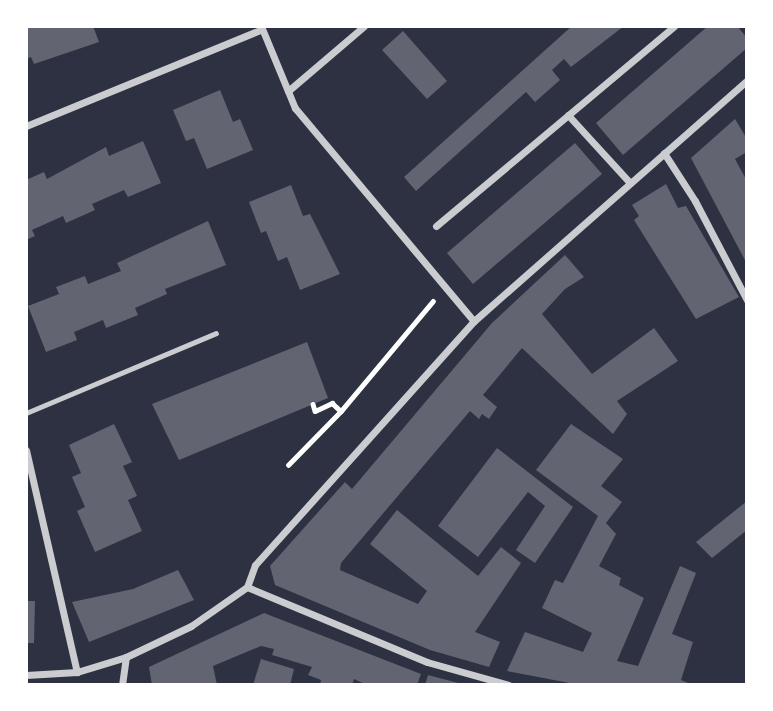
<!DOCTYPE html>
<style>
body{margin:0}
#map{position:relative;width:773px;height:711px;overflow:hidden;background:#2d3142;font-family:Karla,sans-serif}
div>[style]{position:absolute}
.building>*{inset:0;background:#626471}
.path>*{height:4.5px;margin:-2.25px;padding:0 2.25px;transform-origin:2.25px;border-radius:2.25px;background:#fff}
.service>*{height:5px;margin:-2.5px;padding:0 2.5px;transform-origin:2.5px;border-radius:2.5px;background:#caccd0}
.minor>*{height:7px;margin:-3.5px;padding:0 3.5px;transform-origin:3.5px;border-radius:3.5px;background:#caccd0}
span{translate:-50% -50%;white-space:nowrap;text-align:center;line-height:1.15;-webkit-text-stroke:7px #fff;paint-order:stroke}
.frame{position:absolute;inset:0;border:28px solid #fff;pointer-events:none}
</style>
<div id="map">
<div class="building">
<i style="clip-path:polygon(26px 26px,93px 26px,99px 42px,34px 64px,31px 57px,26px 59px)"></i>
<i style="clip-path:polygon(572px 26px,624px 26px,571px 67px,564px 59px,552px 70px,560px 80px,535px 102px,526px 92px,416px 191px,404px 177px)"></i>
<i style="clip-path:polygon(708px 26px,737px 26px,747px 38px,747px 48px,623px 155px,596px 123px)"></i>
<i style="clip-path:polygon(403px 31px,447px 81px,427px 99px,382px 50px)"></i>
<i style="clip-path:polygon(220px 90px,233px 122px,240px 119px,253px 150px,207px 169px,194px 138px,186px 141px,173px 110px)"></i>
<i style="clip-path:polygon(735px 119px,747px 139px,747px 152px,735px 159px,747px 181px,747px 264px,691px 158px)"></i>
<i style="clip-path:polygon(143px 141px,161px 183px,128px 197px,124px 190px,92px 204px,95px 210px,66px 223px,63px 216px,32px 230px,35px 236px,26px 240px,26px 180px,44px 172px,47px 179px,106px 147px,109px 156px)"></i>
<i style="clip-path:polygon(575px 143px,602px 174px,473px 284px,447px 253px)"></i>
<i style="clip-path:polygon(666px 184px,678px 208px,686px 206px,739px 297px,696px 319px,634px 220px,639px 216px,632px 205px)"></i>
<i style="clip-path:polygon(291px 185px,303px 216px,310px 214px,340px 274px,300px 290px,287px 257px,278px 261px,266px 231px,261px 233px,249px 202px)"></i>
<i style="clip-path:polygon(208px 221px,226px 265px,165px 289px,167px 294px,135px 308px,138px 315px,106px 328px,103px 320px,74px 332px,77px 340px,46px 352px,28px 306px,59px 294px,56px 287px,85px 276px,88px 284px,121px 271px,117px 263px)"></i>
<i style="clip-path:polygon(565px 255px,584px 277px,565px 289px,542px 314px,592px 374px,654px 328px,678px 361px,617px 401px,627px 414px,613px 434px,522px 348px,483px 395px,497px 407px,489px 419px,482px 414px,479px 419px,470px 411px,341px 563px,340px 570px,418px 604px,427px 591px,370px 544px,397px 510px,478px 576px,501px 547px,521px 563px,475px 632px,500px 642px,489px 667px,430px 650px,275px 585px,270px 566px,345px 482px,352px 489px,492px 323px)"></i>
<i style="clip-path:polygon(307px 342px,328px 398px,179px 460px,152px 404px)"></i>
<i style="clip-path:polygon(114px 424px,132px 462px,123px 466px,137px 496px,128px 500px,142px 531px,95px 552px,77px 511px,85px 507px,72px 477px,81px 473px,69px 445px)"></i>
<i style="clip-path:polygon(571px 424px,623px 459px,601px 486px,622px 502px,606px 523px,616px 534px,599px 566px,621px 578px,619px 585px,644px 598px,617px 661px,638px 666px,680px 566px,696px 573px,672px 634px,693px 642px,681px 680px,693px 685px,580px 685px,507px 671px,525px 632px,583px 652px,592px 633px,542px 608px,555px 580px,563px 583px,598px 516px,536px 470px)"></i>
<i style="clip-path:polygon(497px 448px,573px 507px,535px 563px,516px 550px,545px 506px,528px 492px,478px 557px,438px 526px)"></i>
<i style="clip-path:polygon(747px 501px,747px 530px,712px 558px,696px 542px)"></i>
<i style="clip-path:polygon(178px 570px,194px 600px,89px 642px,72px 602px,133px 589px)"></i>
<i style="clip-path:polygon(26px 601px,35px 601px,34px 643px,26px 643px)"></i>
<i style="clip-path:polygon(264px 613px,421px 674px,417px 685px,367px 685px,354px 679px,352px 685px,320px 685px,321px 680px,308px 675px,312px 667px,272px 655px,274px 649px,261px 646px,213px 666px,217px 685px,152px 685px,149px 667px)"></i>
<i style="clip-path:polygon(261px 659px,294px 669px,290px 685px,253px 685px)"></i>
<i style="clip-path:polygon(428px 675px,462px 684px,462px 685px,425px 685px)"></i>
</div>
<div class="path">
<i style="left:313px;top:404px;width:7px;rotate:74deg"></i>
<i style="left:315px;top:411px;width:19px;rotate:-25deg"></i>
<i style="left:332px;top:403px;width:12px;rotate:42deg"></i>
<i style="left:288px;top:465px;width:76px;rotate:-45.5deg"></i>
<i style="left:341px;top:411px;width:143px;rotate:-50.1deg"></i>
</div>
<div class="service">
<i style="left:26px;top:413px;width:206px;rotate:-22.8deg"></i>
</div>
<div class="minor">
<i style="left:261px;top:26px;width:89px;rotate:67.5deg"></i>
<i style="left:295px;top:108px;width:278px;rotate:50deg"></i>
<i style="left:288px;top:91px;width:100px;rotate:-40.5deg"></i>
<i style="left:568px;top:115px;width:92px;rotate:47.6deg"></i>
<i style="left:26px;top:126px;width:255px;rotate:-22.3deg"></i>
<i style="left:664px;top:153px;width:57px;rotate:57.1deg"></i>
<i style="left:695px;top:201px;width:112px;rotate:62.3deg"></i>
<i style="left:436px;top:226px;width:311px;rotate:-40deg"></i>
<i style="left:26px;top:450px;width:228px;rotate:77.1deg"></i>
<i style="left:247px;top:587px;width:195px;rotate:22.6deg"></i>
<i style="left:427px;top:662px;width:85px;rotate:15.7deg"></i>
<i style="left:26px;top:675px;width:51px;rotate:-3.4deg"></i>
<i style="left:77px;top:672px;width:51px;rotate:-17deg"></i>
<i style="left:126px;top:657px;width:72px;rotate:-25.5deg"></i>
<i style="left:191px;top:626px;width:68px;rotate:-34.9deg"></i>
<i style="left:247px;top:587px;width:23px;rotate:-70deg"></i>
<i style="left:255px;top:565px;width:328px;rotate:-48.1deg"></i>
<i style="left:474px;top:321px;width:364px;rotate:-41.4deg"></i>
<i style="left:122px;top:685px;width:28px;rotate:-82deg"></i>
</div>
<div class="frame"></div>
</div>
